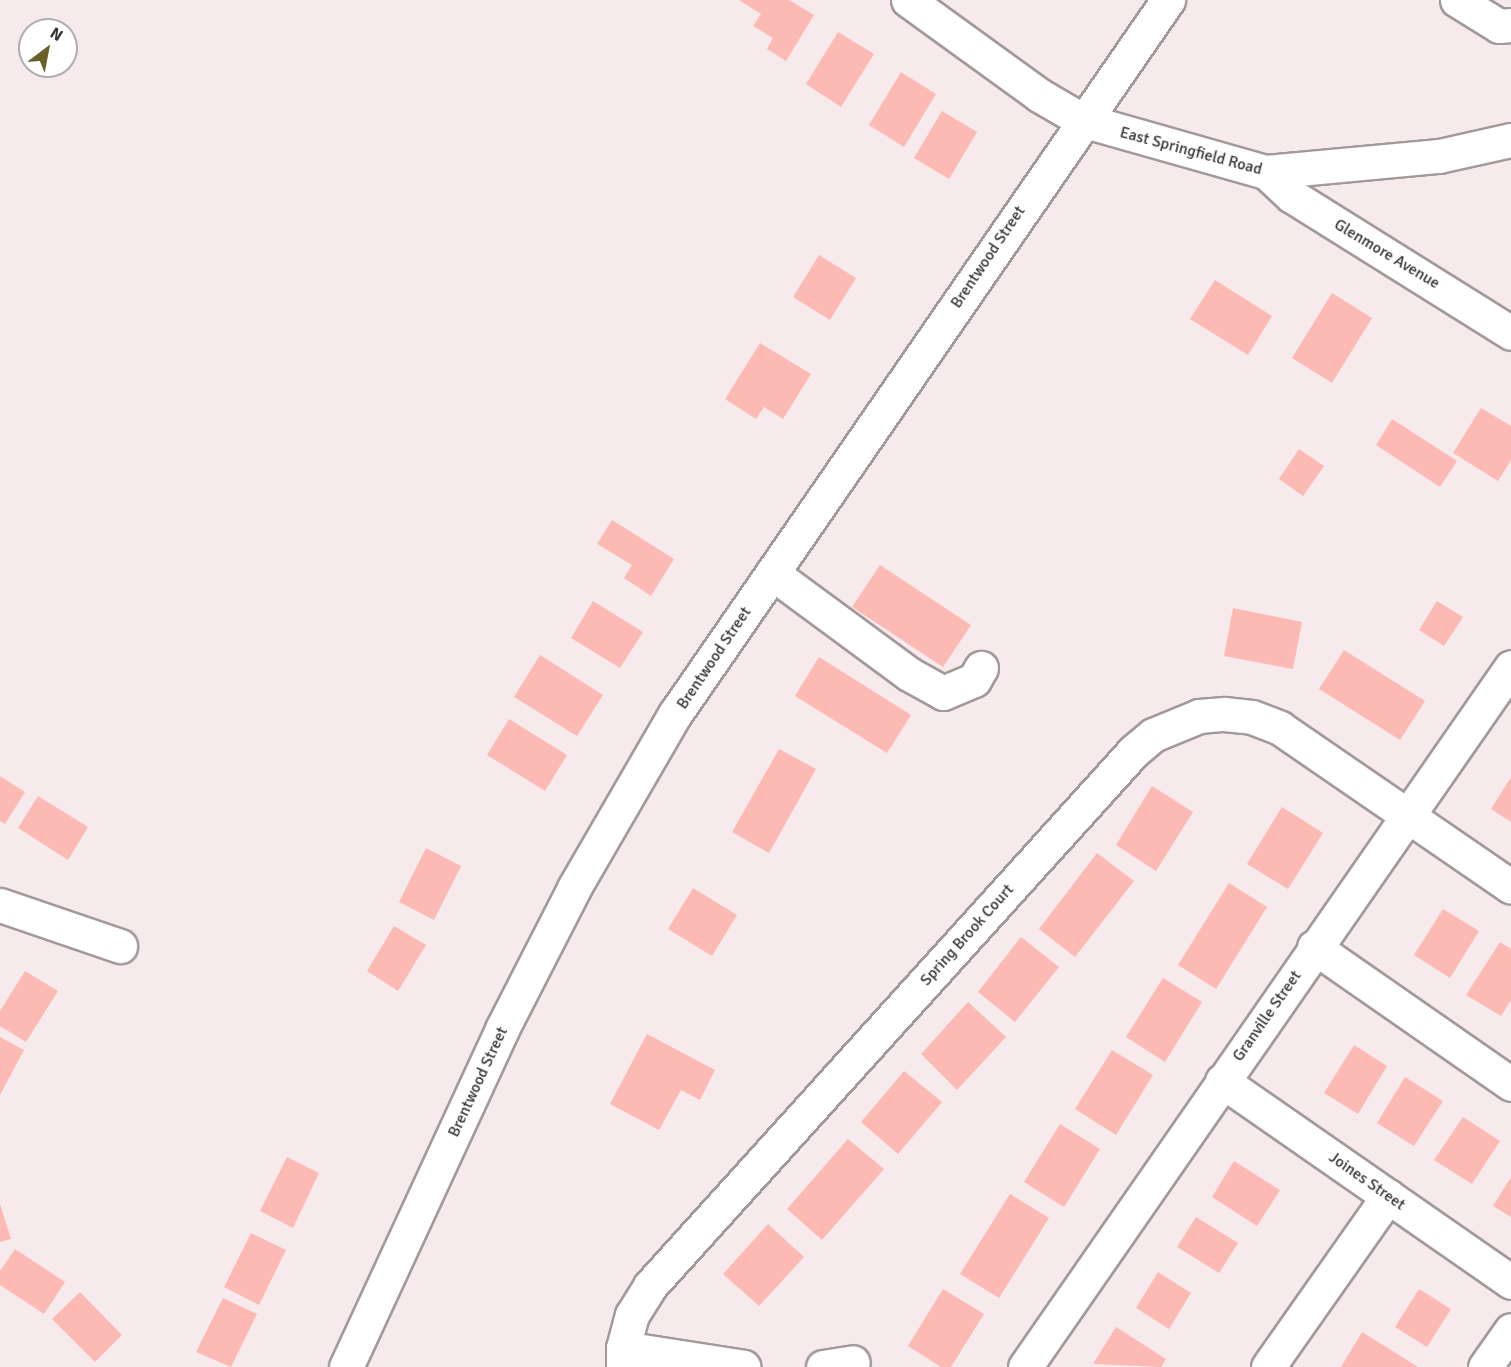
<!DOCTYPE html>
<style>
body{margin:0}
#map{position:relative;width:1511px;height:1367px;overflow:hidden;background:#f7eaec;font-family:Signika,sans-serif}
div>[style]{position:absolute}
.building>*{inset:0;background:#fdb9b3}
.roads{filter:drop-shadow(2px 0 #a4999a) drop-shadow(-2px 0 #a4999a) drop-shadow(0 2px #a4999a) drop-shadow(0 -2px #a4999a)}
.minor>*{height:33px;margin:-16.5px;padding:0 16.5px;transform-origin:16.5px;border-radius:16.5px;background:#fff}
.major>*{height:33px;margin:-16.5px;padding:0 16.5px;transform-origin:16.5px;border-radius:16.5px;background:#fff}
span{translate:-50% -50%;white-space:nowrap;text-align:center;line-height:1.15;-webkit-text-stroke:5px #fff;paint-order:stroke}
.street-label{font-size:16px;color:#383334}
.north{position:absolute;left:18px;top:18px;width:60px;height:60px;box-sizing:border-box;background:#fff;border:2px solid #afadae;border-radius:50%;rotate:32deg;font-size:16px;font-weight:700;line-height:24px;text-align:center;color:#383334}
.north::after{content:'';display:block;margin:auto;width:21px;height:27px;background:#6b602d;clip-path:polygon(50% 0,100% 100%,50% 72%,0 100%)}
</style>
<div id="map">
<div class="building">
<i style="clip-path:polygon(739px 0,789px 0,814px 15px,786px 61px,767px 49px,773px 38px,753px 26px,761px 14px)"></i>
<i style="clip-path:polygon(838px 32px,874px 54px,841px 107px,806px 84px)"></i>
<i style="clip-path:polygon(901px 72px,936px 94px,904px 147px,869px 125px)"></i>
<i style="clip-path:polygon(942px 111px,977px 132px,949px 179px,914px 158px)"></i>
<i style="clip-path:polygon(819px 255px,856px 278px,830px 320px,793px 297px)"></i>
<i style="clip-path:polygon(1215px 280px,1272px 316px,1248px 355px,1190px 319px)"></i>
<i style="clip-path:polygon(1332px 293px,1372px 318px,1332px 383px,1292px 358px)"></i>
<i style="clip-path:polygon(760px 343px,811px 374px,783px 419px,764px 407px,756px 419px,725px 399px)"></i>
<i style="clip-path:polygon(1481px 408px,1511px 426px,1511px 460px,1498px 481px,1453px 453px)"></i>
<i style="clip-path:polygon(1392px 419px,1457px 461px,1440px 487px,1376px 445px)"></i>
<i style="clip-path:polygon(1299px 449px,1324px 466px,1303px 496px,1279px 479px)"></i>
<i style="clip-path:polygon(612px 520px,674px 559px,651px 596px,624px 578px,632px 565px,597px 544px)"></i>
<i style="clip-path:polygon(880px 565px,971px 625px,943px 667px,852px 607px)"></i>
<i style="clip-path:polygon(593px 601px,643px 632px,620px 668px,571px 638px)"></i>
<i style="clip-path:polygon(1437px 601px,1463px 617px,1444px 646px,1419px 630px)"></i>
<i style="clip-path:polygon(1233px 608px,1302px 622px,1293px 669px,1224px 656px)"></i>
<i style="clip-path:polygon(1344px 650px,1425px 701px,1400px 740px,1319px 689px)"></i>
<i style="clip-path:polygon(540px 655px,603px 695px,577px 736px,514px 697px)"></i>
<i style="clip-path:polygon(819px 657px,911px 715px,887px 753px,795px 696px)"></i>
<i style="clip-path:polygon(509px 719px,567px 755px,545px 791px,487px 755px)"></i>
<i style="clip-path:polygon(779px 749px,816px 769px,769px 853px,732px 832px)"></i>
<i style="clip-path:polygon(0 776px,25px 792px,5px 824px,0 821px)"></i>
<i style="clip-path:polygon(1511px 777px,1511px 822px,1491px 809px)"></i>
<i style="clip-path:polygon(1152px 786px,1193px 812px,1156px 871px,1116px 845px)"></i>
<i style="clip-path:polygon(38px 796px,88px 827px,68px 860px,18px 828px)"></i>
<i style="clip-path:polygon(1282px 807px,1323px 833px,1288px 889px,1247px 864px)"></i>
<i style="clip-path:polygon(426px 848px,461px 866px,434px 920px,399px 902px)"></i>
<i style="clip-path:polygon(1097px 853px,1134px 881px,1075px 957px,1039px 929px)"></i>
<i style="clip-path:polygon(1229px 883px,1267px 907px,1216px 989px,1178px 965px)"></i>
<i style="clip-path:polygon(693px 888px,737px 915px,712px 956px,668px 929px)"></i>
<i style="clip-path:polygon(1443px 909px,1479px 931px,1450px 978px,1414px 955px)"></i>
<i style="clip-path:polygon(394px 926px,426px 945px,398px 991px,367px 971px)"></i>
<i style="clip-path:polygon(1021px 937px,1059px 967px,1015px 1022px,978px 992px)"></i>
<i style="clip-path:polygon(1500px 942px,1511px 949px,1511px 1000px,1501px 1016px,1466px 995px)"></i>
<i style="clip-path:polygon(25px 971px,58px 991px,26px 1042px,0 1026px,0 1011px)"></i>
<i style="clip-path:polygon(1163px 978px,1202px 1002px,1165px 1062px,1126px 1037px)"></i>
<i style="clip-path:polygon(968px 1002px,1006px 1037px,957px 1090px,921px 1054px)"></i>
<i style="clip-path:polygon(647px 1034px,715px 1070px,700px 1100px,681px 1090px,659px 1130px,610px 1104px)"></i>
<i style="clip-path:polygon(0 1037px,24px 1050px,0 1095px)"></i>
<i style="clip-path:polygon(1354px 1045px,1387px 1066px,1358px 1114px,1324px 1093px)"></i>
<i style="clip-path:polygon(1112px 1050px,1153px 1075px,1116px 1135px,1075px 1109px)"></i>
<i style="clip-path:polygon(904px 1071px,942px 1102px,898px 1154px,861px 1122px)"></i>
<i style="clip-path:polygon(1405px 1077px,1443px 1101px,1414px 1146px,1377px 1123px)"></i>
<i style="clip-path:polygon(1463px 1117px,1500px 1141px,1472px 1184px,1434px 1160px)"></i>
<i style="clip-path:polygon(1060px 1124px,1100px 1149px,1064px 1207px,1024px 1182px)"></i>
<i style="clip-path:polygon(848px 1139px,884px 1169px,822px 1240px,787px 1209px)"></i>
<i style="clip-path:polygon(287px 1157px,319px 1173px,293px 1228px,260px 1211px)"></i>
<i style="clip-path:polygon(1234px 1161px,1280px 1190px,1257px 1226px,1212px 1197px)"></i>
<i style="clip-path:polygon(1511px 1177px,1511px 1217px,1493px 1206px)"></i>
<i style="clip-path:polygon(1010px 1194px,1049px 1218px,999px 1298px,960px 1274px)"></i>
<i style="clip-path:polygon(0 1204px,11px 1239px,0 1242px)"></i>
<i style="clip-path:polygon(1196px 1217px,1238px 1243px,1219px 1273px,1177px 1247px)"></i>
<i style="clip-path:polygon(768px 1224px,804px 1257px,759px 1306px,723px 1274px)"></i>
<i style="clip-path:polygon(251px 1233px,286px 1250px,259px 1305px,224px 1287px)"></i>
<i style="clip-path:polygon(15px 1249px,65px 1282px,44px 1314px,0 1285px,0 1271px)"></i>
<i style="clip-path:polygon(1158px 1272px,1191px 1293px,1169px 1329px,1136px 1308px)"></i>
<i style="clip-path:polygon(943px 1289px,984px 1314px,951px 1367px,941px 1367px,908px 1346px)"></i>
<i style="clip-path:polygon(1419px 1289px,1451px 1309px,1427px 1347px,1395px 1327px)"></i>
<i style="clip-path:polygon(80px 1292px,122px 1335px,95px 1362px,52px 1319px)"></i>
<i style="clip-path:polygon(223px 1298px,257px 1314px,231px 1367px,196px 1352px)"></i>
<i style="clip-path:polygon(1116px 1327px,1166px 1359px,1161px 1367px,1093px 1364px)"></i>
<i style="clip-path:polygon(1362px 1332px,1418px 1367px,1341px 1367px)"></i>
</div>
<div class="roads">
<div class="minor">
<i style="left:908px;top:0;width:162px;rotate:35.9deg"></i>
<i style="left:1039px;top:95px;width:50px;rotate:30.2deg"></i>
<i style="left:1082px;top:120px;width:191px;rotate:15.8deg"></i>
<i style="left:1266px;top:172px;width:174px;rotate:-5.3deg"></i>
<i style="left:1439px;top:156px;width:74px;rotate:-12.5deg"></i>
<i style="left:1457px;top:0;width:49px;rotate:31.8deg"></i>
<i style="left:1499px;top:26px;width:12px;rotate:-5deg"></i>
<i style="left:1266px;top:172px;width:35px;rotate:43deg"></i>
<i style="left:1292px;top:196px;width:258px;rotate:32deg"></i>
<i style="left:772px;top:573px;width:170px;rotate:36.4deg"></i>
<i style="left:909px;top:674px;width:39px;rotate:29deg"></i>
<i style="left:943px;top:693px;width:34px;rotate:-23deg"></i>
<i style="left:974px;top:680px;width:14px;rotate:-60deg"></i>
<i style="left:0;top:905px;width:127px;rotate:18.9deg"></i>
<i style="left:1314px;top:947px;width:240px;rotate:34.8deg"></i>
<i style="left:1222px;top:1081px;width:352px;rotate:34.8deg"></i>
<i style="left:623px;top:1348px;width:122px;rotate:8.9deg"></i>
<i style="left:623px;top:1367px;width:19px;rotate:-90deg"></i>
<i style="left:623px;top:1348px;width:34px;rotate:-75deg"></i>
<i style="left:632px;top:1315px;width:34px;rotate:-58deg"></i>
<i style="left:650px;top:1286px;width:721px;rotate:-47.87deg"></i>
<i style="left:1134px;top:751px;width:25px;rotate:-40deg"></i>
<i style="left:1153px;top:735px;width:50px;rotate:-22.4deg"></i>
<i style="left:1199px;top:716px;width:25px;rotate:-5deg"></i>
<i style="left:1224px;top:714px;width:28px;rotate:6deg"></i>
<i style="left:1252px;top:717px;width:30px;rotate:21deg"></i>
<i style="left:1280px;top:728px;width:280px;rotate:34.5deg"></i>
<i style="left:823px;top:1367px;width:30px;rotate:-9deg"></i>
<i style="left:1025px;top:1367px;width:852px;rotate:-55.23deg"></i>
<i style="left:1268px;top:1367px;width:209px;rotate:-54.9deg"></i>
<i style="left:1485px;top:1367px;width:45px;rotate:-54.9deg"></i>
</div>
<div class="major">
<i style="left:346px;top:1367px;width:372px;rotate:-65.2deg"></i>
<i style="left:502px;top:1029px;width:158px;rotate:-62.9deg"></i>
<i style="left:574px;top:888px;width:201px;rotate:-59.9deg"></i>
<i style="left:675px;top:714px;width:868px;rotate:-55.38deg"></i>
</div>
</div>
<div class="street-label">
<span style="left:1191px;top:151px;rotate:15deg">East Springfield Road</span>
<span style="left:1387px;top:254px;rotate:31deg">Glenmore Avenue</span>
<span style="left:988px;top:257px;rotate:-56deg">Brentwood Street</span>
<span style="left:714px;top:658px;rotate:-56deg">Brentwood Street</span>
<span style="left:967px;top:935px;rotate:-48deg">Spring Brook Court</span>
<span style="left:1267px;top:1016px;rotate:-55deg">Granville Street</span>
<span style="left:478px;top:1082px;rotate:-65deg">Brentwood Street</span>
<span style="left:1367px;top:1181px;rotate:35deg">Joines Street</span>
</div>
<div class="north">N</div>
</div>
